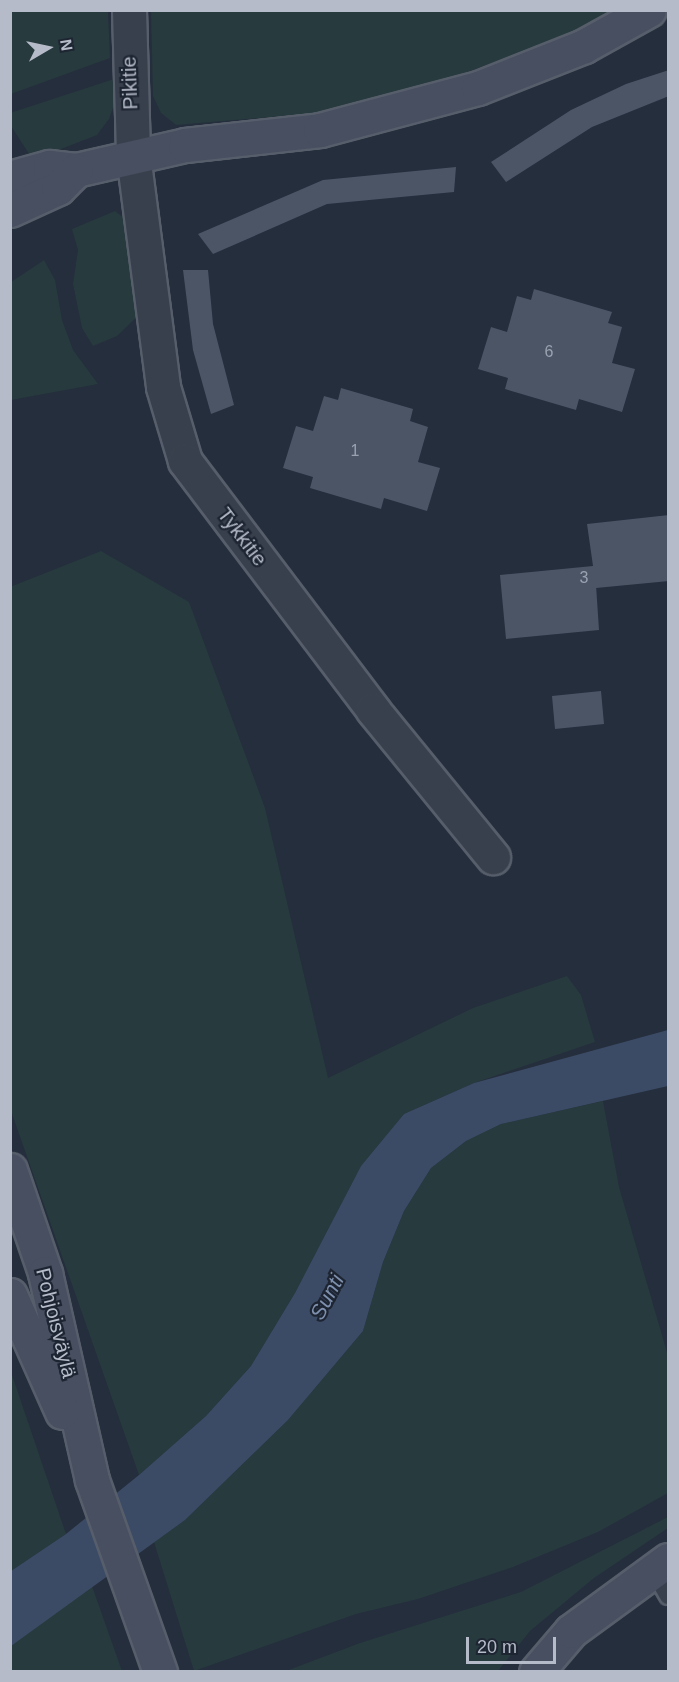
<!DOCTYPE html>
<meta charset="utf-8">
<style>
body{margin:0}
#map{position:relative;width:679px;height:1682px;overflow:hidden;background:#252e3d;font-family:Helvetica,sans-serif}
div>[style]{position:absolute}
.green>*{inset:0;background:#273a3e}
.water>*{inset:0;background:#3c4b65}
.building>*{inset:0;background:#4b5566}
.roads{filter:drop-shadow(2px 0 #575e6b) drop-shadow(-2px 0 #575e6b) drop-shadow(0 2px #575e6b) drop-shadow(0 -2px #575e6b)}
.lane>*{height:16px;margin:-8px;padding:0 8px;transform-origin:8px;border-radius:8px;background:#39404d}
.street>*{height:33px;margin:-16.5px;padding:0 16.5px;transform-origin:16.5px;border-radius:16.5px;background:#39404d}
.secondary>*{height:33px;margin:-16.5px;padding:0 16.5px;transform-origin:16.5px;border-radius:16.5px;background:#474f60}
span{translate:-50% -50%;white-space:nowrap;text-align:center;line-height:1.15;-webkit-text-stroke:4.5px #1e2532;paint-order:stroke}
.number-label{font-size:16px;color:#9aa2b0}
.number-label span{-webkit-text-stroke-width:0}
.street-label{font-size:20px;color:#b5bbc8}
.water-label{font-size:21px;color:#7e90ae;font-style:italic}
.frame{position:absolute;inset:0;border:12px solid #b5bbc8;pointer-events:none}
.north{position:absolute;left:18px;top:18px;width:60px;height:60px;-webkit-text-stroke:4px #1e2532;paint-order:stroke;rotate:81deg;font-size:16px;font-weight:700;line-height:24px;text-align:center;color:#b5bbc8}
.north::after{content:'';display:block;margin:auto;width:21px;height:27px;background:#b5bbc8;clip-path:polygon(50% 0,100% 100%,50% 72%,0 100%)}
.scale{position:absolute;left:466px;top:1637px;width:90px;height:27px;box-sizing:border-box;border:3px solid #b5bbc8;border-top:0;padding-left:8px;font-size:18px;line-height:21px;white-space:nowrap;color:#b5bbc8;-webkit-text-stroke:4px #1e2532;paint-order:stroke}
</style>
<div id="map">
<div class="green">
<i style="clip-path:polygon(11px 10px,108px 11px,110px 58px,11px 94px)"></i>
<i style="clip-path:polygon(151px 11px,611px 11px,580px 31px,451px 78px,320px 113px,176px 125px,161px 113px,153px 96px)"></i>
<i style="clip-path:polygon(114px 79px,116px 99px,109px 119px,97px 135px,33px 160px,11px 126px,10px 113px)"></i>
<i style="clip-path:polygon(115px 211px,124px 218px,141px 313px,117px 336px,93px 346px,82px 328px,73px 284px,78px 250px,72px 229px)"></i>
<i style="clip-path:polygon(44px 260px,55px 280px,62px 320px,73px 350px,98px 384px,11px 400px,11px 282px)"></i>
<i style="clip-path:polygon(101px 551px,189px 602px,265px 808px,328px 1078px,473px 1008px,567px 976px,581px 995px,595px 1042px,474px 1083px,404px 1114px,361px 1166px,295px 1293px,251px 1366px,206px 1416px,139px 1475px,11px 1111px,10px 587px)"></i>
<i style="clip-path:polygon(603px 1101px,619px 1187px,668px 1356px,668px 1493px,598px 1532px,513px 1567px,418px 1599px,356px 1614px,194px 1671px,154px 1542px,185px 1520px,288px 1420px,363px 1331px,383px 1262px,404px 1211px,431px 1168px,466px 1141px,501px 1124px)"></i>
<i style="clip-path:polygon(10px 1369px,66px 1534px,11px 1571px,10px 1571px)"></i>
<i style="clip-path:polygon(668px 1517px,668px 1528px,594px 1578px,530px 1631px,498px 1671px,286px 1671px,360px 1643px,521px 1592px)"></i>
<i style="clip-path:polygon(92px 1586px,122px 1671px,11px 1671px,10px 1646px)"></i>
</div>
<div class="water">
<i style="clip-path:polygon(668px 1030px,668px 1086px,501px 1124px,466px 1141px,431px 1168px,404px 1211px,383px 1262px,363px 1331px,288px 1420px,185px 1520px,11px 1646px,11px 1571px,66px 1534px,139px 1475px,206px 1416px,251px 1366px,295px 1293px,361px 1166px,404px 1114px,474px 1083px)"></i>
</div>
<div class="building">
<i style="clip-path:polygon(669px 70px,669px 96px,592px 127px,506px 182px,491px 162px,571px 110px,626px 84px)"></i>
<i style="clip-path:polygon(456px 167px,454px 192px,327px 204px,213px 254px,198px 234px,323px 180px)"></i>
<i style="clip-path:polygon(183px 270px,208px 270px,213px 324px,234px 405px,211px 414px,193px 350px)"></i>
<i style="clip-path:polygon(534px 289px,612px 312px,608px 323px,622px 327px,612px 363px,635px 369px,622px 412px,579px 399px,576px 410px,505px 389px,508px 378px,478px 369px,491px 327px,507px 332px,517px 296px,531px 300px)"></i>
<i style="clip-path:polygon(341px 388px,413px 409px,410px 421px,428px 427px,418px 462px,440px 468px,427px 511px,384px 498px,381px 509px,310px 488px,313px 477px,283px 468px,296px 426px,313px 431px,324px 396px,338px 400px)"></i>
<i style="clip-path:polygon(669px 515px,669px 581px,596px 588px,596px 585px,599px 630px,506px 639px,500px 575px,593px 566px,587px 524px)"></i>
<i style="clip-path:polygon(601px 691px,604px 724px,555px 729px,552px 696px)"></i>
</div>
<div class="roads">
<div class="lane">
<i style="left:653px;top:1570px;width:30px;rotate:60deg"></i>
</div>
<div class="street">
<i style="left:129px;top:10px;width:145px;rotate:88.4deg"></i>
<i style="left:133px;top:155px;width:234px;rotate:82.6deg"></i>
<i style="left:163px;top:387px;width:77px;rotate:73.4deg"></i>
<i style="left:185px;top:461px;width:312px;rotate:52.9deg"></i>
<i style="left:373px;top:710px;width:190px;rotate:50.8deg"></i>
</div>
<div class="secondary">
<i style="left:10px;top:178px;width:41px;rotate:-15.8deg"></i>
<i style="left:49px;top:167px;width:27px;rotate:6deg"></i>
<i style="left:76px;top:170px;width:112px;rotate:-12.9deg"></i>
<i style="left:185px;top:145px;width:136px;rotate:-6.3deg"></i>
<i style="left:320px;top:130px;width:163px;rotate:-14.9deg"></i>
<i style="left:478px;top:88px;width:114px;rotate:-21.6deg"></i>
<i style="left:584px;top:46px;width:74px;rotate:-29deg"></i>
<i style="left:10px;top:210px;width:53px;rotate:-24.6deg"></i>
<i style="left:58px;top:188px;width:25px;rotate:-45deg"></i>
<i style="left:10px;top:1170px;width:109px;rotate:71.2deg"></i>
<i style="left:45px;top:1273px;width:212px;rotate:77.2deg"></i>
<i style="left:92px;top:1480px;width:204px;rotate:70.5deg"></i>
<i style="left:10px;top:1295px;width:128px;rotate:66deg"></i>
<i style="left:536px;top:1672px;width:54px;rotate:-49.5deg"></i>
<i style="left:571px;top:1631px;width:120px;rotate:-36.2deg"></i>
</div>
</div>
<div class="number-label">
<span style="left:549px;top:352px">6</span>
<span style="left:355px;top:451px">1</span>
<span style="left:584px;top:578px">3</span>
</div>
<div class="street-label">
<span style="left:130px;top:83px;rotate:-92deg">Pikitie</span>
<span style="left:242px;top:537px;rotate:53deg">Tykkitie</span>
<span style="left:56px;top:1323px;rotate:76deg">Pohjoisväylä</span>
</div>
<div class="water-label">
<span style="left:327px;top:1297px;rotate:-62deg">Sunti</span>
</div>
<div class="frame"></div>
<div class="north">N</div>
<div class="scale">20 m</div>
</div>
